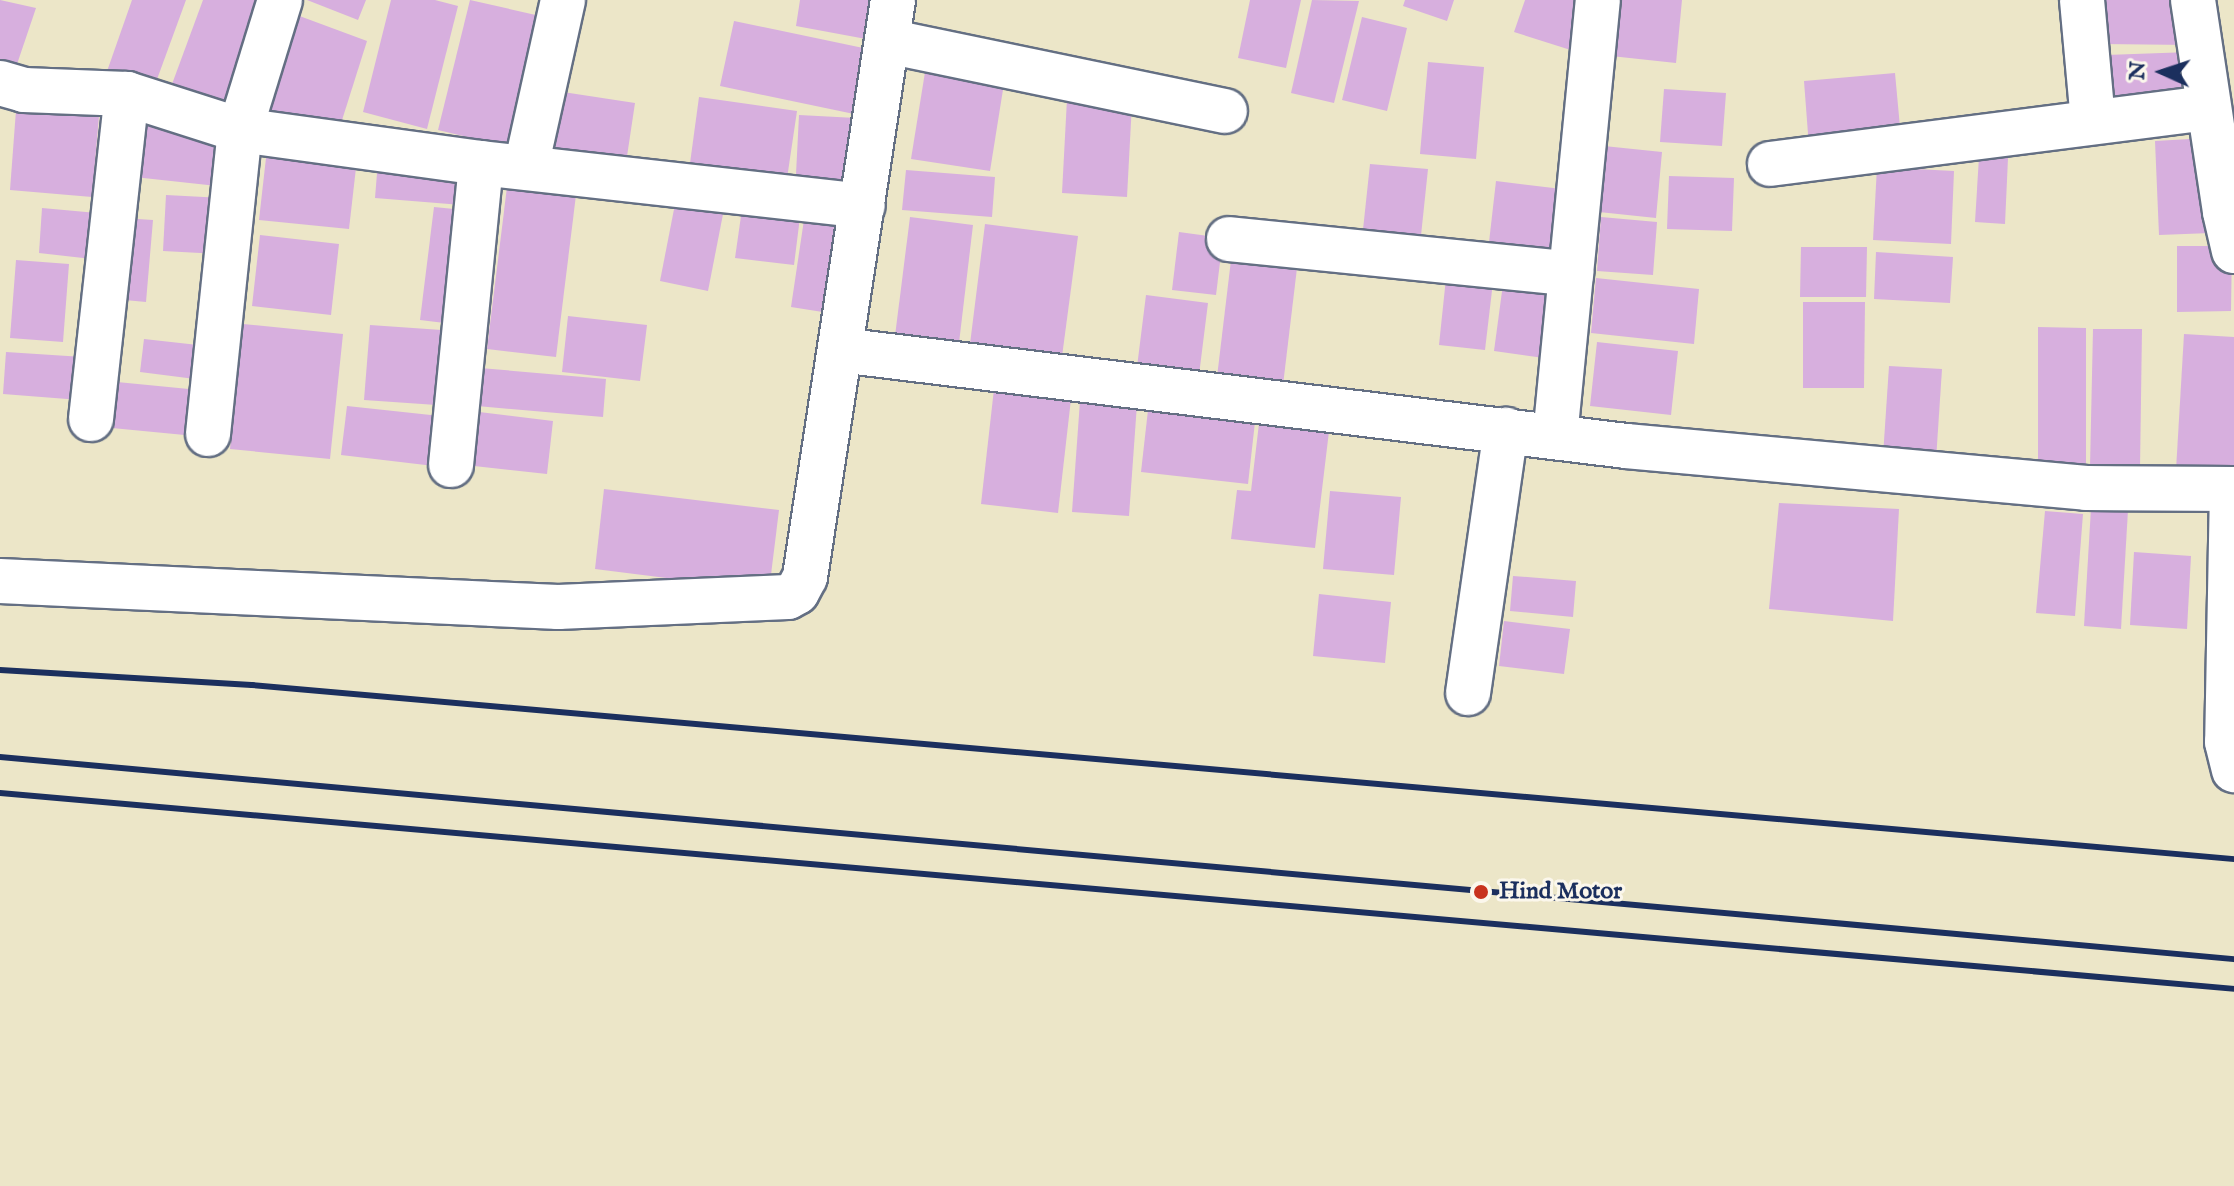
<!DOCTYPE html>
<style>
body{margin:0}
#map{position:relative;width:2234px;height:1186px;overflow:hidden;background:#ece6c8;font-family:"IM FELL English",serif}
div>[style]{position:absolute}
.building>*{inset:0;background:#d7afde}
.roads{filter:drop-shadow(2px 0 #646f83) drop-shadow(-2px 0 #646f83) drop-shadow(0 2px #646f83) drop-shadow(0 -2px #646f83)}
.street>*{height:44px;margin:-22px;padding:0 22px;transform-origin:22px;border-radius:22px;background:#fff}
.rail>*{height:6px;margin:-3px;padding:0 3px;transform-origin:3px;border-radius:3px;background:#1b2f5e}
.dots>*{width:22px;height:22px;translate:-50% -50%;box-sizing:border-box;border:4px solid #fbf7ec;border-radius:50%}
span{translate:-50% -50%;white-space:nowrap;text-align:center;line-height:1.15;-webkit-text-stroke:6px #fbf7ec;paint-order:stroke}
.poi-label{font-size:24px;color:#1b2f5e;font-weight:700}
.left{translate:0 -50%;text-align:left}
.north{position:absolute;left:2122px;top:32px;width:80px;height:80px;-webkit-text-stroke:6px #fbf7ec;paint-order:stroke;rotate:273deg;font-size:22px;font-weight:700;line-height:32px;text-align:center;color:#1b2f5e}
.north::after{content:'';display:block;margin:auto;width:28px;height:36px;background:#1b2f5e;clip-path:polygon(50% 0,100% 100%,50% 72%,0 100%)}
</style>
<div id="map">
<div class="building">
<i style="clip-path:polygon(0 0,36px 8px,12px 79px,0 75px)"></i>
<i style="clip-path:polygon(132px 0,186px 0,152px 93px,105px 77px)"></i>
<i style="clip-path:polygon(203px 0,272px 0,229px 118px,168px 95px)"></i>
<i style="clip-path:polygon(307px 0,366px 0,358px 20px)"></i>
<i style="clip-path:polygon(391px 0,435px 0,458px 6px,427px 129px,363px 112px)"></i>
<i style="clip-path:polygon(470px 0,549px 18px,517px 149px,438px 130px)"></i>
<i style="clip-path:polygon(800px 0,873px 0,866px 39px,796px 26px)"></i>
<i style="clip-path:polygon(1250px 0,1301px 0,1286px 68px,1238px 58px)"></i>
<i style="clip-path:polygon(1312px 0,1359px 1px,1334px 103px,1291px 93px)"></i>
<i style="clip-path:polygon(1405px 0,1454px 0,1447px 21px,1403px 6px)"></i>
<i style="clip-path:polygon(1525px 0,1585px 0,1577px 52px,1514px 32px)"></i>
<i style="clip-path:polygon(1616px 0,1682px 0,1676px 63px,1611px 56px)"></i>
<i style="clip-path:polygon(2101px 0,2191px 0,2191px 45px,2101px 44px)"></i>
<i style="clip-path:polygon(286px 11px,367px 41px,337px 136px,254px 111px)"></i>
<i style="clip-path:polygon(1362px 17px,1407px 28px,1387px 111px,1342px 100px)"></i>
<i style="clip-path:polygon(734px 21px,868px 49px,854px 114px,720px 86px)"></i>
<i style="clip-path:polygon(2190px 52px,2192px 107px,2108px 111px,2106px 55px)"></i>
<i style="clip-path:polygon(1428px 62px,1484px 67px,1476px 159px,1420px 154px)"></i>
<i style="clip-path:polygon(926px 66px,1005px 77px,990px 171px,911px 159px)"></i>
<i style="clip-path:polygon(1895px 73px,1901px 138px,1809px 147px,1804px 81px)"></i>
<i style="clip-path:polygon(1664px 89px,1726px 93px,1722px 146px,1660px 142px)"></i>
<i style="clip-path:polygon(563px 92px,635px 103px,626px 163px,554px 152px)"></i>
<i style="clip-path:polygon(17px 97px,100px 104px,92px 197px,10px 190px)"></i>
<i style="clip-path:polygon(699px 97px,797px 111px,785px 192px,688px 178px)"></i>
<i style="clip-path:polygon(1067px 99px,1132px 103px,1127px 197px,1062px 193px)"></i>
<i style="clip-path:polygon(799px 115px,856px 118px,853px 197px,795px 194px)"></i>
<i style="clip-path:polygon(131px 118px,223px 128px,217px 186px,125px 176px)"></i>
<i style="clip-path:polygon(2207px 138px,2211px 233px,2159px 235px,2155px 141px)"></i>
<i style="clip-path:polygon(1604px 146px,1662px 152px,1656px 218px,1599px 212px)"></i>
<i style="clip-path:polygon(267px 149px,357px 159px,349px 229px,259px 220px)"></i>
<i style="clip-path:polygon(1979px 157px,2008px 158px,2005px 224px,1975px 222px)"></i>
<i style="clip-path:polygon(378px 161px,478px 170px,474px 206px,375px 198px)"></i>
<i style="clip-path:polygon(1370px 164px,1428px 169px,1420px 245px,1362px 239px)"></i>
<i style="clip-path:polygon(1877px 167px,1954px 171px,1951px 244px,1873px 240px)"></i>
<i style="clip-path:polygon(906px 170px,995px 177px,992px 217px,902px 210px)"></i>
<i style="clip-path:polygon(1669px 176px,1734px 178px,1732px 231px,1667px 229px)"></i>
<i style="clip-path:polygon(1496px 181px,1570px 190px,1562px 259px,1488px 251px)"></i>
<i style="clip-path:polygon(507px 187px,576px 195px,556px 357px,487px 349px)"></i>
<i style="clip-path:polygon(166px 195px,223px 198px,219px 254px,163px 251px)"></i>
<i style="clip-path:polygon(676px 199px,724px 209px,708px 291px,660px 281px)"></i>
<i style="clip-path:polygon(434px 207px,474px 211px,461px 325px,420px 320px)"></i>
<i style="clip-path:polygon(42px 208px,97px 213px,92px 259px,39px 253px)"></i>
<i style="clip-path:polygon(742px 209px,800px 217px,794px 265px,735px 258px)"></i>
<i style="clip-path:polygon(805px 213px,843px 219px,829px 313px,791px 307px)"></i>
<i style="clip-path:polygon(910px 217px,973px 225px,959px 343px,895px 336px)"></i>
<i style="clip-path:polygon(1601px 217px,1657px 222px,1653px 275px,1597px 271px)"></i>
<i style="clip-path:polygon(122px 218px,153px 220px,146px 302px,114px 299px)"></i>
<i style="clip-path:polygon(985px 224px,1078px 236px,1061px 364px,969px 352px)"></i>
<i style="clip-path:polygon(1179px 232px,1223px 238px,1216px 295px,1172px 290px)"></i>
<i style="clip-path:polygon(260px 235px,339px 244px,331px 315px,252px 306px)"></i>
<i style="clip-path:polygon(2177px 246px,2232px 246px,2231px 311px,2177px 312px)"></i>
<i style="clip-path:polygon(1801px 247px,1867px 247px,1866px 297px,1800px 297px)"></i>
<i style="clip-path:polygon(1876px 252px,1953px 257px,1950px 303px,1874px 299px)"></i>
<i style="clip-path:polygon(16px 260px,69px 264px,63px 342px,10px 338px)"></i>
<i style="clip-path:polygon(1231px 260px,1297px 268px,1283px 385px,1217px 377px)"></i>
<i style="clip-path:polygon(1446px 278px,1493px 282px,1485px 350px,1439px 345px)"></i>
<i style="clip-path:polygon(1596px 278px,1699px 289px,1694px 344px,1591px 333px)"></i>
<i style="clip-path:polygon(1503px 284px,1559px 290px,1551px 359px,1494px 351px)"></i>
<i style="clip-path:polygon(1146px 295px,1208px 303px,1199px 375px,1137px 367px)"></i>
<i style="clip-path:polygon(1803px 302px,1865px 302px,1864px 388px,1803px 388px)"></i>
<i style="clip-path:polygon(568px 316px,647px 325px,640px 381px,562px 372px)"></i>
<i style="clip-path:polygon(243px 324px,343px 334px,330px 459px,230px 449px)"></i>
<i style="clip-path:polygon(370px 325px,456px 331px,451px 406px,364px 400px)"></i>
<i style="clip-path:polygon(2038px 327px,2086px 328px,2086px 470px,2038px 470px)"></i>
<i style="clip-path:polygon(2093px 329px,2142px 329px,2140px 468px,2090px 467px)"></i>
<i style="clip-path:polygon(2184px 334px,2234px 337px,2234px 474px,2176px 470px)"></i>
<i style="clip-path:polygon(144px 339px,198px 345px,195px 379px,140px 372px)"></i>
<i style="clip-path:polygon(1597px 342px,1678px 351px,1671px 415px,1590px 406px)"></i>
<i style="clip-path:polygon(6px 352px,83px 357px,80px 400px,3px 394px)"></i>
<i style="clip-path:polygon(1889px 366px,1942px 369px,1936px 460px,1883px 456px)"></i>
<i style="clip-path:polygon(480px 368px,606px 379px,603px 417px,477px 406px)"></i>
<i style="clip-path:polygon(117px 382px,199px 390px,195px 436px,112px 428px)"></i>
<i style="clip-path:polygon(994px 389px,1071px 399px,1058px 513px,981px 504px)"></i>
<i style="clip-path:polygon(1080px 401px,1137px 404px,1129px 516px,1072px 512px)"></i>
<i style="clip-path:polygon(347px 406px,440px 416px,434px 466px,341px 455px)"></i>
<i style="clip-path:polygon(1148px 410px,1255px 422px,1248px 484px,1141px 472px)"></i>
<i style="clip-path:polygon(471px 411px,553px 421px,547px 474px,465px 465px)"></i>
<i style="clip-path:polygon(1260px 415px,1330px 423px,1315px 548px,1231px 539px,1237px 490px,1251px 491px)"></i>
<i style="clip-path:polygon(604px 489px,779px 510px,769px 591px,595px 569px)"></i>
<i style="clip-path:polygon(1330px 491px,1401px 497px,1394px 575px,1323px 569px)"></i>
<i style="clip-path:polygon(1779px 503px,1899px 509px,1893px 621px,1769px 609px)"></i>
<i style="clip-path:polygon(2091px 508px,2128px 510px,2121px 629px,2084px 626px)"></i>
<i style="clip-path:polygon(2045px 511px,2083px 514px,2075px 616px,2036px 613px)"></i>
<i style="clip-path:polygon(2134px 552px,2191px 556px,2187px 629px,2130px 625px)"></i>
<i style="clip-path:polygon(1513px 576px,1576px 581px,1573px 617px,1510px 611px)"></i>
<i style="clip-path:polygon(1319px 594px,1391px 602px,1385px 663px,1313px 656px)"></i>
<i style="clip-path:polygon(1504px 621px,1570px 629px,1564px 674px,1499px 666px)"></i>
</div>
<div class="roads">
<div class="street">
<i style="left:2082px;top:0;width:122px;rotate:84.8deg"></i>
<i style="left:2193px;top:0;width:214px;rotate:81.4deg"></i>
<i style="left:2225px;top:212px;width:40px;rotate:77deg"></i>
<i style="left:887px;top:41px;width:345px;rotate:11.7deg"></i>
<i style="left:0;top:83px;width:25px;rotate:16deg"></i>
<i style="left:24px;top:90px;width:103px;rotate:2.2deg"></i>
<i style="left:127px;top:94px;width:119px;rotate:17.7deg"></i>
<i style="left:240px;top:130px;width:243px;rotate:7.8deg"></i>
<i style="left:481px;top:163px;width:384px;rotate:6.4deg"></i>
<i style="left:1770px;top:164px;width:441px;rotate:-7.3deg"></i>
<i style="left:526px;top:167px;width:171px;rotate:-77.5deg"></i>
<i style="left:1229px;top:239px;width:344px;rotate:5.8deg"></i>
<i style="left:840px;top:350px;width:792px;rotate:6.96deg"></i>
<i style="left:1626px;top:446px;width:462px;rotate:5.2deg"></i>
<i style="left:2086px;top:488px;width:148px;rotate:0.4deg"></i>
<i style="left:91px;top:419px;width:327px;rotate:-83.7deg"></i>
<i style="left:208px;top:434px;width:306px;rotate:-84deg"></i>
<i style="left:240px;top:130px;width:136px;rotate:-72.9deg"></i>
<i style="left:1555px;top:437px;width:439px;rotate:-84.4deg"></i>
<i style="left:451px;top:465px;width:303px;rotate:-84.3deg"></i>
<i style="left:2232px;top:489px;width:253px;rotate:91.1deg"></i>
<i style="left:2227px;top:742px;width:29px;rotate:76deg"></i>
<i style="left:0;top:581px;width:559px;rotate:2.67deg"></i>
<i style="left:558px;top:607px;width:230px;rotate:-2.5deg"></i>
<i style="left:788px;top:597px;width:10px;rotate:-29deg"></i>
<i style="left:797px;top:592px;width:17px;rotate:-62deg"></i>
<i style="left:805px;top:577px;width:584px;rotate:-81.33deg"></i>
<i style="left:1468px;top:693px;width:266px;rotate:-81.8deg"></i>
</div>
</div>
<div class="rail">
<i style="left:0;top:670px;width:252px;rotate:3.4deg"></i>
<i style="left:252px;top:685px;width:1990px;rotate:5.02deg"></i>
<i style="left:0;top:757px;width:2243px;rotate:5.17deg"></i>
<i style="left:0;top:793px;width:2243px;rotate:5.01deg"></i>
</div>
<div class="dots">
<i style="left:1481px;top:892px;background:#c8321e"></i>
</div>
<div class="poi-label">
<span class="left" style="left:1499px;top:892px">Hind Motor</span>
</div>
<div class="north">N</div>
</div>
